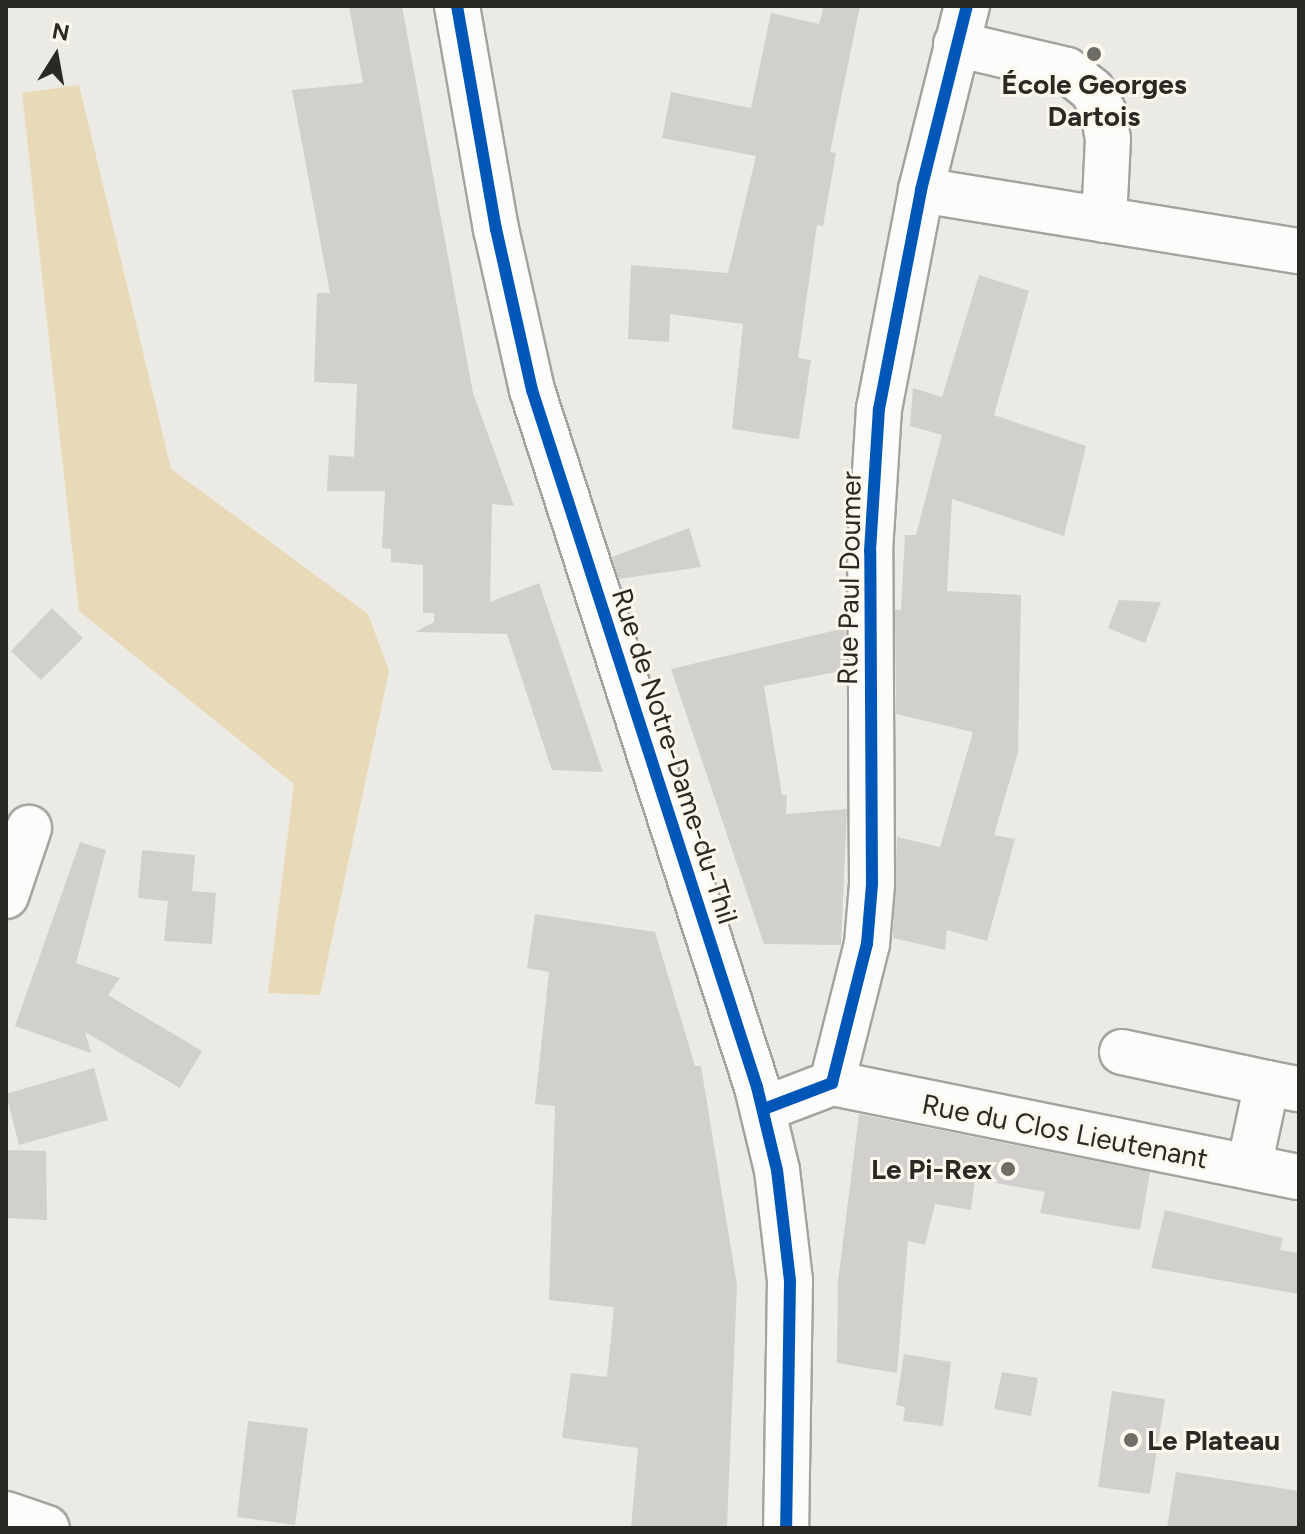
<!DOCTYPE html>
<meta charset="utf-8">
<style>
body{margin:0}
#map{position:relative;width:1305px;height:1534px;overflow:hidden;background:#eceae4;font-family:Figtree,sans-serif}
div>[style]{position:absolute}
.green>*{inset:0;background:#e8dab7}
.building>*{inset:0;background:#d2d0cc}
.roads{filter:drop-shadow(2px 0 #a4a39f) drop-shadow(-2px 0 #a4a39f) drop-shadow(0 2px #a4a39f) drop-shadow(0 -2px #a4a39f)}
.minor>*{height:44px;margin:-22px;padding:0 22px;transform-origin:22px;border-radius:22px;background:#fcfcfb}
.major>*{height:44px;margin:-22px;padding:0 22px;transform-origin:22px;border-radius:22px;background:#fcfcfb}
.cycleway>*{height:12px;margin:-6px;padding:0 6px;transform-origin:6px;border-radius:6px;background:#0057b8}
.dots>*{width:22px;height:22px;translate:-50% -50%;box-sizing:border-box;border:4px solid #fcf8ee;border-radius:50%}
span{translate:-50% -50%;white-space:nowrap;text-align:center;line-height:1.15;-webkit-text-stroke:6px #fcf8ee;paint-order:stroke}
.poi-label{font-size:28px;color:#2a2925;font-weight:700}
.right{translate:-100% -50%;text-align:right}
.left{translate:0 -50%;text-align:left}
.street-label{font-size:28px;color:#2a2925}
.frame{position:absolute;inset:0;border:8px solid #2a2925;pointer-events:none}
.north{position:absolute;left:16px;top:16px;width:80px;height:80px;-webkit-text-stroke:6px #fcf8ee;paint-order:stroke;rotate:11deg;font-size:22px;font-weight:700;line-height:32px;text-align:center;color:#2a2925}
.north::after{content:'';display:block;margin:auto;width:28px;height:36px;background:#2a2925;clip-path:polygon(50% 0,100% 100%,50% 72%,0 100%)}
</style>
<div id="map">
<div class="green">
<i style="clip-path:polygon(79px 85px,171px 469px,368px 614px,389px 671px,320px 995px,268px 993px,294px 784px,79px 611px,22px 93px)"></i>
</div>
<div class="building">
<i style="clip-path:polygon(349px 6px,402px 6px,473px 393px,514px 506px,492px 504px,490px 602px,539px 583px,603px 772px,552px 770px,507px 634px,415px 632px,434px 622px,434px 613px,423px 613px,423px 565px,391px 562px,391px 549px,382px 548px,385px 491px,327px 491px,329px 455px,354px 457px,357px 384px,314px 382px,317px 293px,330px 293px,292px 90px,363px 83px)"></i>
<i style="clip-path:polygon(824px 6px,860px 6px,830px 152px,836px 153px,823px 226px,817px 225px,798px 358px,811px 360px,799px 439px,732px 429px,743px 324px,670px 314px,669px 342px,628px 339px,631px 265px,728px 273px,756px 156px,662px 138px,671px 92px,751px 108px,771px 13px,819px 24px)"></i>
<i style="clip-path:polygon(979px 275px,1029px 291px,994px 415px,1086px 446px,1064px 536px,952px 499px,947px 591px,1021px 595px,1018px 752px,994px 835px,1015px 839px,987px 941px,947px 930px,945px 950px,893px 938px,897px 837px,940px 847px,973px 732px,896px 714px,895px 610px,901px 610px,905px 535px,916px 535px,942px 435px,910px 426px,913px 388px,942px 397px)"></i>
<i style="clip-path:polygon(689px 528px,701px 567px,619px 579px,612px 557px)"></i>
<i style="clip-path:polygon(1119px 600px,1161px 602px,1145px 643px,1108px 628px)"></i>
<i style="clip-path:polygon(52px 608px,83px 638px,41px 680px,11px 651px)"></i>
<i style="clip-path:polygon(845px 628px,846px 670px,764px 686px,782px 795px,787px 795px,786px 814px,847px 809px,841px 945px,764px 944px,671px 669px)"></i>
<i style="clip-path:polygon(80px 842px,106px 850px,76px 963px,120px 978px,108px 995px,202px 1051px,180px 1088px,85px 1032px,91px 1053px,15px 1026px)"></i>
<i style="clip-path:polygon(142px 850px,195px 855px,192px 891px,216px 893px,212px 944px,164px 941px,168px 901px,138px 898px)"></i>
<i style="clip-path:polygon(535px 914px,655px 932px,695px 1066px,701px 1066px,737px 1285px,727px 1528px,631px 1528px,638px 1448px,562px 1438px,571px 1373px,607px 1377px,614px 1307px,549px 1300px,555px 1106px,535px 1104px,549px 972px,527px 968px)"></i>
<i style="clip-path:polygon(94px 1068px,108px 1120px,19px 1145px,6px 1094px)"></i>
<i style="clip-path:polygon(859px 1114px,1150px 1172px,1140px 1230px,1040px 1213px,1045px 1192px,975px 1179px,971px 1210px,935px 1204px,925px 1245px,908px 1241px,897px 1373px,837px 1363px,838px 1281px)"></i>
<i style="clip-path:polygon(6px 1150px,46px 1151px,47px 1220px,6px 1218px)"></i>
<i style="clip-path:polygon(1165px 1210px,1283px 1238px,1280px 1250px,1299px 1253px,1299px 1294px,1151px 1268px)"></i>
<i style="clip-path:polygon(904px 1354px,951px 1362px,943px 1426px,903px 1421px,905px 1407px,896px 1405px)"></i>
<i style="clip-path:polygon(1002px 1372px,1038px 1378px,1031px 1416px,994px 1409px)"></i>
<i style="clip-path:polygon(1112px 1391px,1165px 1399px,1150px 1494px,1098px 1487px)"></i>
<i style="clip-path:polygon(248px 1421px,308px 1428px,295px 1525px,237px 1517px)"></i>
<i style="clip-path:polygon(1176px 1472px,1299px 1491px,1299px 1528px,1167px 1528px)"></i>
</div>
<div class="roads">
<div class="minor">
<i style="left:956px;top:44px;width:114px;rotate:13.2deg"></i>
<i style="left:1067px;top:70px;width:32px;rotate:39deg"></i>
<i style="left:1092px;top:90px;width:24px;rotate:62deg"></i>
<i style="left:1103px;top:111px;width:28px;rotate:80deg"></i>
<i style="left:1108px;top:139px;width:81px;rotate:92.8deg"></i>
<i style="left:921px;top:190px;width:383px;rotate:9.2deg"></i>
<i style="left:6px;top:896px;width:72px;rotate:-71.3deg"></i>
<i style="left:1122px;top:1052px;width:148px;rotate:12.1deg"></i>
<i style="left:832px;top:1083px;width:476px;rotate:11.4deg"></i>
<i style="left:764px;top:1109px;width:73px;rotate:-20.9deg"></i>
<i style="left:832px;top:1083px;width:143px;rotate:-75.9deg"></i>
<i style="left:867px;top:944px;width:60px;rotate:-85.2deg"></i>
<i style="left:872px;top:884px;width:333px;rotate:-90.3deg"></i>
<i style="left:870px;top:551px;width:142px;rotate:-86.4deg"></i>
<i style="left:879px;top:409px;width:223px;rotate:-79.1deg"></i>
<i style="left:921px;top:190px;width:190px;rotate:-76deg"></i>
<i style="left:1249px;top:1167px;width:86px;rotate:-77.9deg"></i>
<i style="left:1267px;top:1083px;width:33px;rotate:11deg"></i>
<i style="left:6px;top:1514px;width:43px;rotate:18.9deg"></i>
</div>
<div class="major">
<i style="left:457px;top:6px;width:226px;rotate:80.1deg"></i>
<i style="left:496px;top:229px;width:165px;rotate:77.4deg"></i>
<i style="left:532px;top:390px;width:732px;rotate:72.11deg"></i>
<i style="left:757px;top:1087px;width:85px;rotate:76.5deg"></i>
<i style="left:777px;top:1170px;width:112px;rotate:83.3deg"></i>
<i style="left:790px;top:1281px;width:247px;rotate:90.9deg"></i>
</div>
</div>
<div class="cycleway">
<i style="left:457px;top:6px;width:226px;rotate:80.1deg"></i>
<i style="left:496px;top:229px;width:165px;rotate:77.4deg"></i>
<i style="left:532px;top:390px;width:732px;rotate:72.11deg"></i>
<i style="left:757px;top:1087px;width:85px;rotate:76.5deg"></i>
<i style="left:777px;top:1170px;width:112px;rotate:83.3deg"></i>
<i style="left:790px;top:1281px;width:247px;rotate:90.9deg"></i>
<i style="left:764px;top:1109px;width:73px;rotate:-20.9deg"></i>
<i style="left:832px;top:1083px;width:143px;rotate:-75.9deg"></i>
<i style="left:867px;top:944px;width:60px;rotate:-85.2deg"></i>
<i style="left:872px;top:884px;width:333px;rotate:-90.3deg"></i>
<i style="left:870px;top:551px;width:142px;rotate:-86.4deg"></i>
<i style="left:879px;top:409px;width:223px;rotate:-79.1deg"></i>
<i style="left:921px;top:190px;width:190px;rotate:-76deg"></i>
</div>
<div class="dots">
<i style="left:1094px;top:54px;background:#6e6d68"></i>
<i style="left:1008px;top:1169px;background:#6e6d68"></i>
<i style="left:1131px;top:1440px;background:#6e6d68"></i>
</div>
<div class="poi-label">
<span style="left:1094px;top:100px">École Georges<br>Dartois</span>
<span class="right" style="left:992px;top:1169px">Le Pi-Rex</span>
<span class="left" style="left:1147px;top:1440px">Le Plateau</span>
</div>
<div class="street-label">
<span style="left:849px;top:578px;rotate:-89deg">Rue Paul Doumer</span>
<span style="left:675px;top:756px;rotate:72deg">Rue de Notre-Dame-du-Thil</span>
<span style="left:1065px;top:1131px;rotate:11deg">Rue du Clos Lieutenant</span>
</div>
<div class="frame"></div>
<div class="north">N</div>
</div>
